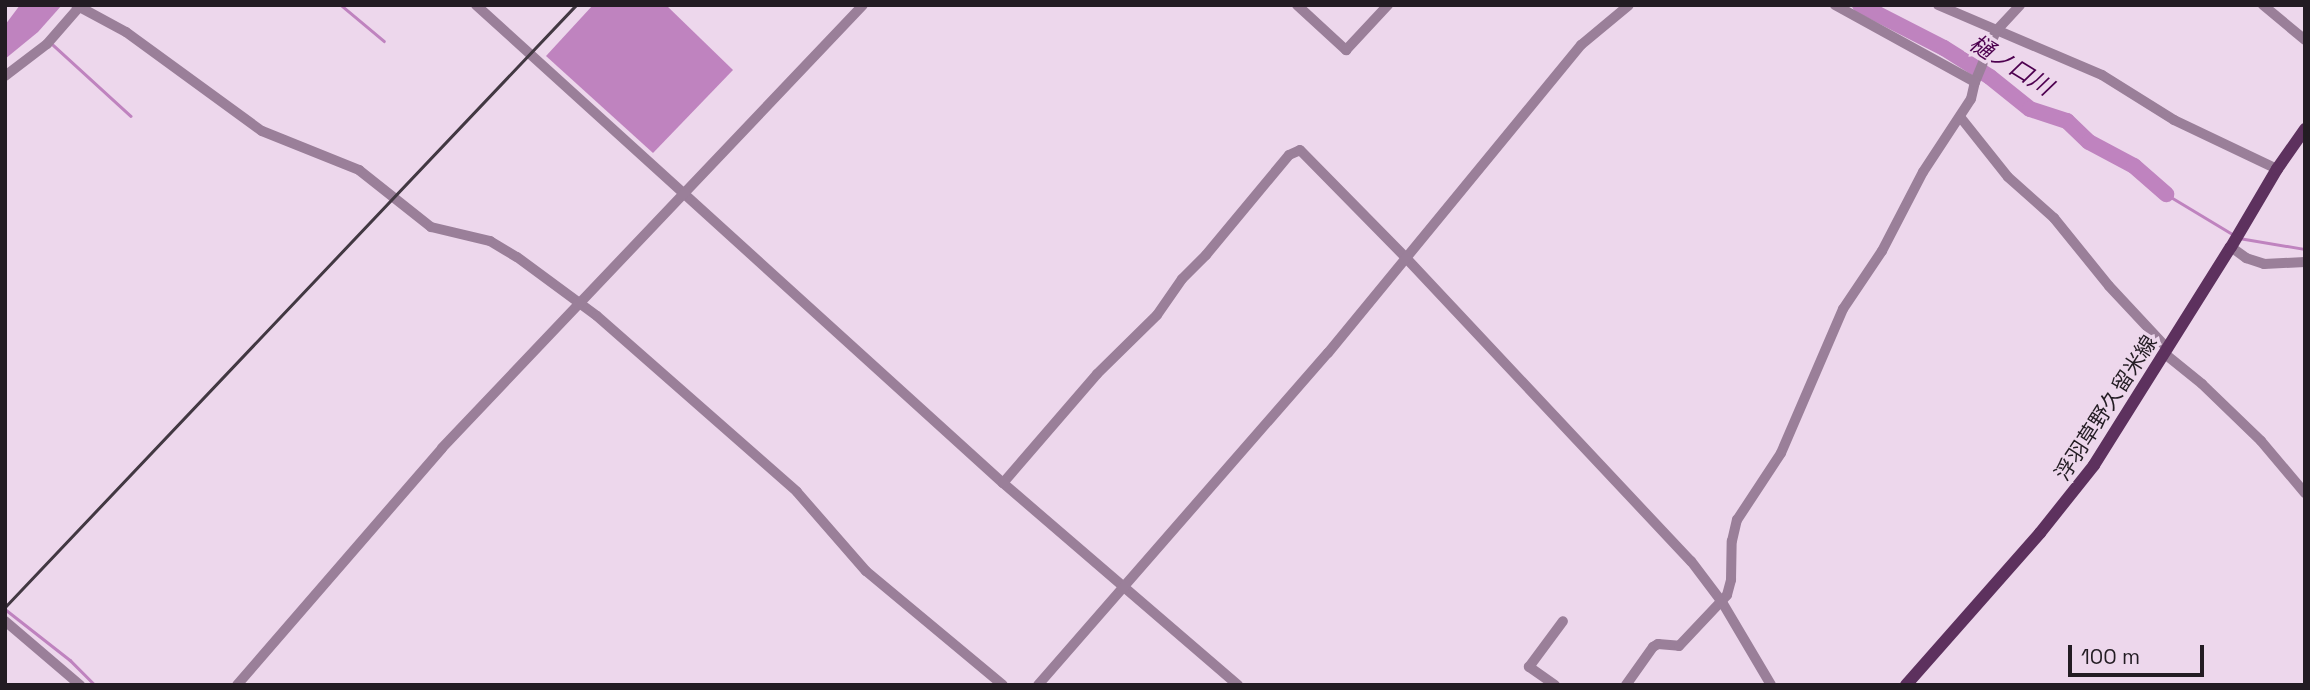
<!DOCTYPE html>
<meta charset="utf-8">
<style>
body{margin:0}
#map{position:relative;width:2310px;height:690px;overflow:hidden;background:#edd7ec;font-family:"Space Grotesk","Noto Sans JP",sans-serif}
div>[style]{position:absolute}
.water>*{inset:0;background:#bf83bf}
.stream>*{height:2.5px;margin:-1.25px;padding:0 1.25px;transform-origin:1.25px;border-radius:1.25px;background:#bf83bf}
.river>*{height:16px;margin:-8px;padding:0 8px;transform-origin:8px;border-radius:8px;background:#bf83bf}
.minor>*{height:10px;margin:-5px;padding:0 5px;transform-origin:5px;border-radius:5px;background:#9a7f99}
.major>*{height:12px;margin:-6px;padding:0 6px;transform-origin:6px;border-radius:6px;background:#5d315e}
.rail>*{height:2.5px;margin:-1.25px;padding:0 1.25px;transform-origin:1.25px;border-radius:1.25px;background:#423842}
span{translate:-50% -50%;white-space:nowrap;text-align:center;line-height:1.15;-webkit-text-stroke:7px #edd7ec;paint-order:stroke}
.street-label{font-size:21px;color:#231c23}
.water-label{font-size:23px;color:#4d004f;font-style:italic}
.frame{position:absolute;inset:0;border:7px solid #231c23;pointer-events:none}
.scale{position:absolute;left:2068px;top:645px;width:136px;height:32px;box-sizing:border-box;border:4px solid #231c23;border-top:0;padding-left:9px;font-size:21px;line-height:24px;white-space:nowrap;color:#231c23;-webkit-text-stroke:5px #edd7ec;paint-order:stroke}
</style>
<div id="map">
<div class="water">
<i style="clip-path:polygon(20px 5px,62px 5px,38px 32px,5px 59px,5px 25px)"></i>
<i style="clip-path:polygon(593px 5px,666px 5px,733px 70px,653px 153px,546px 56px)"></i>
</div>
<div class="stream">
<i style="left:341px;top:5px;width:56px;rotate:39.9deg"></i>
<i style="left:51px;top:43px;width:108px;rotate:42.4deg"></i>
<i style="left:2166px;top:194px;width:79px;rotate:31.1deg"></i>
<i style="left:2239px;top:238px;width:67px;rotate:9.5deg"></i>
<i style="left:5px;top:609px;width:83px;rotate:38.1deg"></i>
<i style="left:70px;top:660px;width:35px;rotate:45deg"></i>
</div>
<div class="river">
<i style="left:1860px;top:5px;width:94px;rotate:27.1deg"></i>
<i style="left:1944px;top:48px;width:54px;rotate:32.2deg"></i>
<i style="left:1990px;top:77px;width:51px;rotate:38.7deg"></i>
<i style="left:2030px;top:109px;width:39px;rotate:18deg"></i>
<i style="left:2067px;top:121px;width:30px;rotate:44deg"></i>
<i style="left:2089px;top:142px;width:51px;rotate:28.1deg"></i>
<i style="left:2134px;top:166px;width:43px;rotate:41.2deg"></i>
</div>
<div class="minor">
<i style="left:76px;top:5px;width:57px;rotate:28.4deg"></i>
<i style="left:126px;top:32px;width:168px;rotate:36.1deg"></i>
<i style="left:262px;top:131px;width:105px;rotate:21.9deg"></i>
<i style="left:359px;top:170px;width:92px;rotate:38.4deg"></i>
<i style="left:431px;top:227px;width:61px;rotate:13.3deg"></i>
<i style="left:490px;top:241px;width:31px;rotate:31deg"></i>
<i style="left:517px;top:257px;width:99px;rotate:36.4deg"></i>
<i style="left:597px;top:316px;width:266px;rotate:41.3deg"></i>
<i style="left:797px;top:492px;width:105px;rotate:48.9deg"></i>
<i style="left:866px;top:571px;width:178px;rotate:39.8deg"></i>
<i style="left:476px;top:5px;width:711px;rotate:42.21deg"></i>
<i style="left:1003px;top:483px;width:310px;rotate:40.7deg"></i>
<i style="left:1297px;top:5px;width:67px;rotate:42.6deg"></i>
<i style="left:1346px;top:50px;width:62px;rotate:-47deg"></i>
<i style="left:1938px;top:5px;width:178px;rotate:23.1deg"></i>
<i style="left:2102px;top:75px;width:85px;rotate:32deg"></i>
<i style="left:2174px;top:120px;width:114px;rotate:25.4deg"></i>
<i style="left:2263px;top:5px;width:55px;rotate:39.8deg"></i>
<i style="left:5px;top:76px;width:53px;rotate:-37.3deg"></i>
<i style="left:47px;top:44px;width:52px;rotate:-48.9deg"></i>
<i style="left:1975px;top:82px;width:55px;rotate:-67.6deg"></i>
<i style="left:1996px;top:31px;width:35px;rotate:-47deg"></i>
<i style="left:1961px;top:118px;width:75px;rotate:51.5deg"></i>
<i style="left:2008px;top:177px;width:62px;rotate:41.7deg"></i>
<i style="left:2054px;top:218px;width:87px;rotate:51deg"></i>
<i style="left:2109px;top:286px;width:86px;rotate:46.9deg"></i>
<i style="left:2231px;top:247px;width:19px;rotate:36deg"></i>
<i style="left:2246px;top:258px;width:19px;rotate:18deg"></i>
<i style="left:2264px;top:264px;width:41px;rotate:-2.8deg"></i>
<i style="left:2165px;top:354px;width:48px;rotate:39deg"></i>
<i style="left:2202px;top:384px;width:82px;rotate:44deg"></i>
<i style="left:2261px;top:441px;width:68px;rotate:49.8deg"></i>
<i style="left:1003px;top:483px;width:144px;rotate:-49.2deg"></i>
<i style="left:1097px;top:374px;width:84px;rotate:-44.5deg"></i>
<i style="left:1157px;top:315px;width:44px;rotate:-55.2deg"></i>
<i style="left:1182px;top:279px;width:34px;rotate:-45deg"></i>
<i style="left:1206px;top:255px;width:130px;rotate:-50.3deg"></i>
<i style="left:1289px;top:155px;width:12px;rotate:-24deg"></i>
<i style="left:1300px;top:150px;width:153px;rotate:45.5deg"></i>
<i style="left:1407px;top:259px;width:415px;rotate:46.8deg"></i>
<i style="left:1691px;top:561px;width:51px;rotate:52.9deg"></i>
<i style="left:1722px;top:602px;width:96px;rotate:59.4deg"></i>
<i style="left:5px;top:621px;width:99px;rotate:40.5deg"></i>
<i style="left:237px;top:685px;width:313px;rotate:-49.1deg"></i>
<i style="left:442px;top:448px;width:611px;rotate:-46.46deg"></i>
<i style="left:1038px;top:685px;width:441px;rotate:-48.9deg"></i>
<i style="left:1328px;top:353px;width:399px;rotate:-50.6deg"></i>
<i style="left:1581px;top:45px;width:62px;rotate:-39.8deg"></i>
<i style="left:1555px;top:685px;width:32px;rotate:-145deg"></i>
<i style="left:1529px;top:667px;width:57px;rotate:-53.5deg"></i>
<i style="left:1626px;top:685px;width:47px;rotate:-54.6deg"></i>
<i style="left:1653px;top:647px;width:6px;rotate:-31deg"></i>
<i style="left:1658px;top:644px;width:21px;rotate:5deg"></i>
<i style="left:1679px;top:646px;width:70px;rotate:-46.7deg"></i>
<i style="left:1727px;top:595px;width:16px;rotate:-75deg"></i>
<i style="left:1731px;top:580px;width:39px;rotate:-89deg"></i>
<i style="left:1732px;top:541px;width:22px;rotate:-77deg"></i>
<i style="left:1737px;top:520px;width:80px;rotate:-56.7deg"></i>
<i style="left:1781px;top:453px;width:157px;rotate:-66.7deg"></i>
<i style="left:1843px;top:309px;width:70px;rotate:-56.1deg"></i>
<i style="left:1882px;top:251px;width:89px;rotate:-62.6deg"></i>
<i style="left:1923px;top:172px;width:87px;rotate:-56.7deg"></i>
<i style="left:1971px;top:99px;width:17px;rotate:-77deg"></i>
<i style="left:1975px;top:82px;width:160px;rotate:-151.2deg"></i>
</div>
<div class="major">
<i style="left:1906px;top:685px;width:203px;rotate:-48.6deg"></i>
<i style="left:2040px;top:533px;width:87px;rotate:-51.5deg"></i>
<i style="left:2094px;top:465px;width:257px;rotate:-57.9deg"></i>
<i style="left:2231px;top:247px;width:91px;rotate:-59.5deg"></i>
<i style="left:2277px;top:169px;width:49px;rotate:-55deg"></i>
</div>
<div class="rail">
<i style="left:5px;top:607px;width:830px;rotate:-46.51deg"></i>
</div>
<div class="street-label">
<span style="left:2106px;top:408px;rotate:-57deg">浮羽草野久留米線</span>
</div>
<div class="water-label">
<span style="left:2011px;top:65px;rotate:32deg">樋ノ口川</span>
</div>
<div class="frame"></div>
<div class="scale">100 m</div>
</div>
